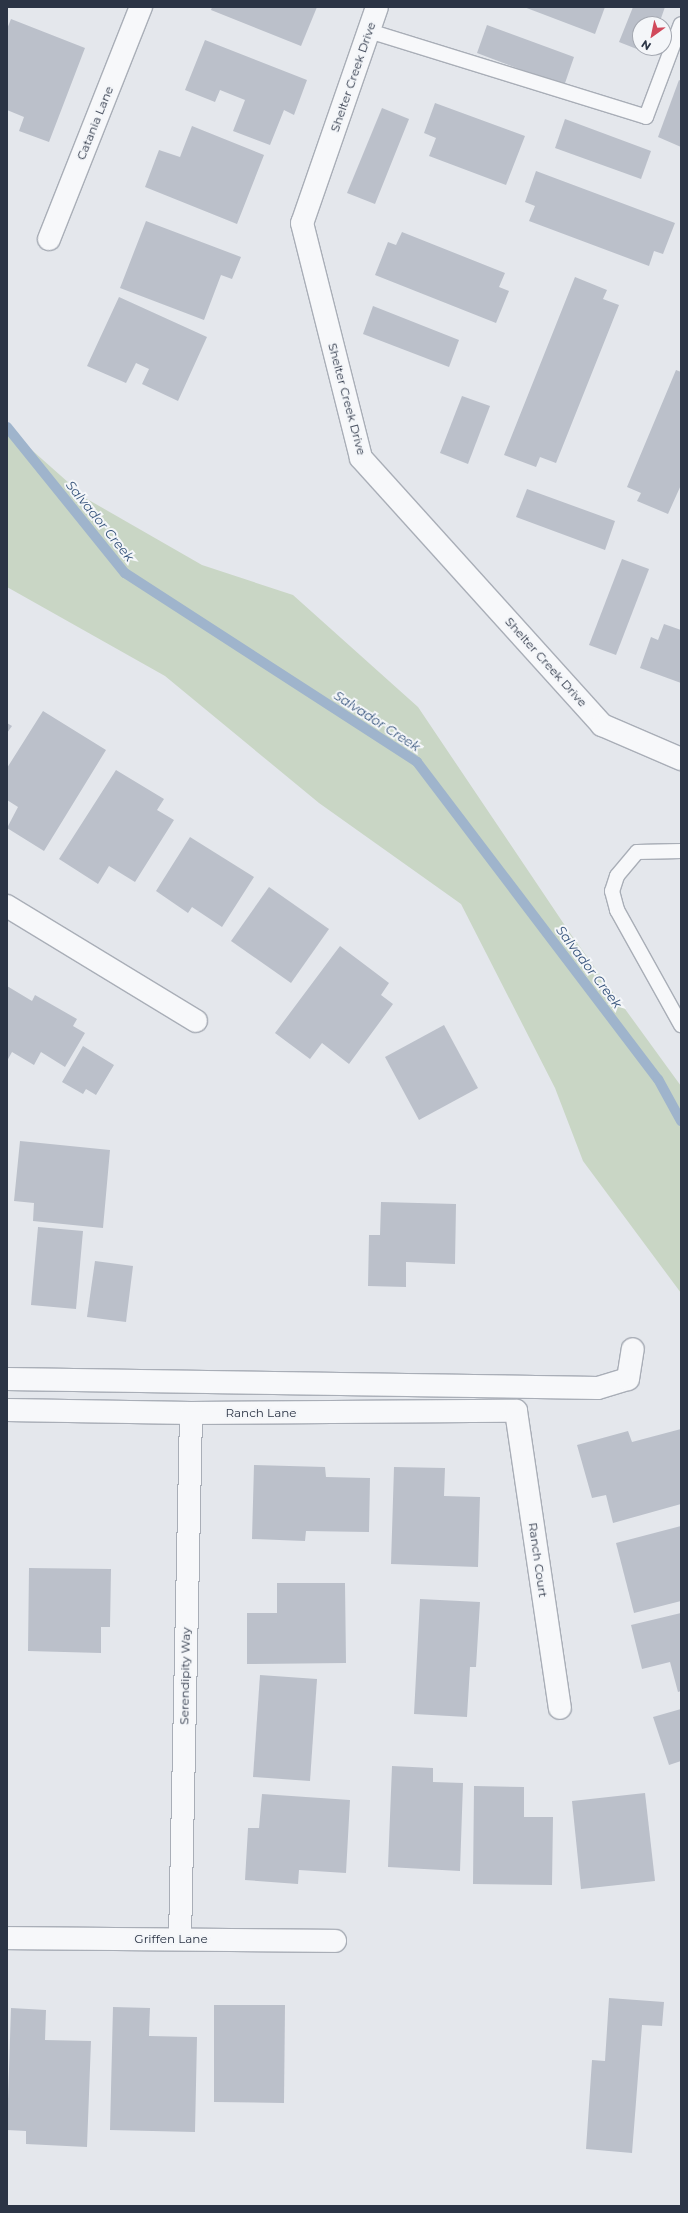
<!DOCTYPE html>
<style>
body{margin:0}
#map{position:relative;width:688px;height:2213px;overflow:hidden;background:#e4e7ec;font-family:Montserrat,sans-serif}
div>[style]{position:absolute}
.green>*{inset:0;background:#c9d6c5}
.stream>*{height:10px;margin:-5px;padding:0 5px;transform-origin:5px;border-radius:5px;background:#9fb4cc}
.building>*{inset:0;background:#bbc0ca}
.roads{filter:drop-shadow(1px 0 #a9aeb7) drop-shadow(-1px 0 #a9aeb7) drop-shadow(0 1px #a9aeb7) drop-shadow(0 -1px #a9aeb7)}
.service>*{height:14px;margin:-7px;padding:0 7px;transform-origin:7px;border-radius:7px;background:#f7f8fa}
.minor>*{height:22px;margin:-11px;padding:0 11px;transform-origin:11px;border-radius:11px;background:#f7f8fa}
span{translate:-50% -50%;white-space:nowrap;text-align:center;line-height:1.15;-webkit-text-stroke:4px #f4f6f9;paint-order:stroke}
.street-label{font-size:12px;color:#2b3445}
.water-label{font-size:13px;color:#34527a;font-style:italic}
.frame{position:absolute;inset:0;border:8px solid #2b3445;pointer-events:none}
.north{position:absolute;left:632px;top:16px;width:40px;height:40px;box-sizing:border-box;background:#f4f6f9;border:1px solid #a4a8b1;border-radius:50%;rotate:213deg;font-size:11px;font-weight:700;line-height:16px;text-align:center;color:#2b3445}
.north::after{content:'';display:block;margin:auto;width:14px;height:18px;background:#d1495b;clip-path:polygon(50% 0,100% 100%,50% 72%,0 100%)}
</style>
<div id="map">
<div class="green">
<i style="clip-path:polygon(7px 428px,87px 499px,202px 565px,293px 595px,418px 707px,572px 936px,681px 1086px,681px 1293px,583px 1161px,555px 1088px,461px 904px,319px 803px,165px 676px,7px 587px)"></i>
</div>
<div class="stream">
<i style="left:7px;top:427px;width:188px;rotate:51.1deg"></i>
<i style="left:125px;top:573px;width:348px;rotate:32.9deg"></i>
<i style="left:417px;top:762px;width:398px;rotate:52.8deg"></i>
<i style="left:658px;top:1079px;width:48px;rotate:61.3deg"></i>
</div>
<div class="building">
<i style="clip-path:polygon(212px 7px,317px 7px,301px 46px,211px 10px)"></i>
<i style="clip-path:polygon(524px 7px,605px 7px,595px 34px)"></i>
<i style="clip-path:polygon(633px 7px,665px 7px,659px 24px,640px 24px,640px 48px,649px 48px,647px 53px,619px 42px)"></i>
<i style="clip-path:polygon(11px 19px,85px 48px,49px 142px,19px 131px,24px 117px,7px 110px,7px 29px)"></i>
<i style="clip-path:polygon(487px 25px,574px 57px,564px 86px,477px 53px)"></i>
<i style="clip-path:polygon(205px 40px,307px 80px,294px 115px,284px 110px,270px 145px,233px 131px,245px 100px,220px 90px,215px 102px,185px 90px)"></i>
<i style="clip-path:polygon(679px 80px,681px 81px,681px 147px,658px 137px)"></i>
<i style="clip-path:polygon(435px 103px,525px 136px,506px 185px,429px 156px,436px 138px,424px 133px)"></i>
<i style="clip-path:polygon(382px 108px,409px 119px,375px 204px,347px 193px)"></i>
<i style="clip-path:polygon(565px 119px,651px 151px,641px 179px,555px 148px)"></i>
<i style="clip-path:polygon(192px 126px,264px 155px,237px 224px,145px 187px,159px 150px,180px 157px)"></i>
<i style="clip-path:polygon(536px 171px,675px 223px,663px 254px,654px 251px,649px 266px,529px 221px,535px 206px,525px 202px)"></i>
<i style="clip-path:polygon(146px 221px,241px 257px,232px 279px,221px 275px,204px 320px,120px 288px)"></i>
<i style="clip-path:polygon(402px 232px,505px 273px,499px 287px,509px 291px,496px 323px,375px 275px,388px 242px,396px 245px)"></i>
<i style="clip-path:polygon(575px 277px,607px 290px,603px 299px,619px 305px,556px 463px,540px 457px,536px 467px,504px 455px)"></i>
<i style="clip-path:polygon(119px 297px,207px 337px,178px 401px,142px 384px,149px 369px,136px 363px,126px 383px,87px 366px)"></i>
<i style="clip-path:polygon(373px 306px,459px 340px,449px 367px,363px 334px)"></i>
<i style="clip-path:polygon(676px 370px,681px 372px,681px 485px,668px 514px,637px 501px,641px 493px,627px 487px)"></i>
<i style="clip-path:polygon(462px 396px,490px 406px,468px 464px,440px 453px)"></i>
<i style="clip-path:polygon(527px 489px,615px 521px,605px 550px,516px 517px)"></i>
<i style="clip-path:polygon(622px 559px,649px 569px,616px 655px,589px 645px)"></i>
<i style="clip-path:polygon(664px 624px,681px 630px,681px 683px,640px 668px,651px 637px,658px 640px)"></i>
<i style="clip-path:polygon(43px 711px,106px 750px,44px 851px,7px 828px,18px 807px,7px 800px,7px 768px)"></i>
<i style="clip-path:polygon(7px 723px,12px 726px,7px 733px)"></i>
<i style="clip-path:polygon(116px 770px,164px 799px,157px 810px,174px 820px,135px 882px,109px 866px,98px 884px,59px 859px)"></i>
<i style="clip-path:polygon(190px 837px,254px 877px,222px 927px,192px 907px,188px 913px,156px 891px)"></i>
<i style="clip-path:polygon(269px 887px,329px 929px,291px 983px,231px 941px)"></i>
<i style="clip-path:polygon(340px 946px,389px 983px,381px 995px,393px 1004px,349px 1064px,322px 1043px,310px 1059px,275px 1033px)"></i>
<i style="clip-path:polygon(7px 986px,32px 1001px,35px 995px,77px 1019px,73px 1026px,85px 1033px,65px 1067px,41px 1052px,34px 1065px,12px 1052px,7px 1061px)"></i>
<i style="clip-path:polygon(444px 1025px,478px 1088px,419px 1120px,385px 1057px)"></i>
<i style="clip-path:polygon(83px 1046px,114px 1065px,96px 1095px,86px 1089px,83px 1094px,62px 1082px)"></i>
<i style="clip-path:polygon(20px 1141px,110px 1150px,103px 1228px,33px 1221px,34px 1203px,14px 1201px)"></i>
<i style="clip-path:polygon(381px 1202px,456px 1204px,455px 1264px,406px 1262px,406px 1287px,368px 1286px,369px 1235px,380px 1235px)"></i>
<i style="clip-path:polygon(38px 1227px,83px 1231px,76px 1309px,31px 1305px)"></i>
<i style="clip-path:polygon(95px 1261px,133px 1266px,126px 1322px,87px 1317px)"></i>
<i style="clip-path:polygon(681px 1429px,681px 1504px,613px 1523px,606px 1495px,592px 1498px,577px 1445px,628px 1431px,632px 1442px)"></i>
<i style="clip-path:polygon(254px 1465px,325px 1467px,326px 1477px,370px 1478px,369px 1532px,306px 1531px,305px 1541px,252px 1539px)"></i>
<i style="clip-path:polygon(394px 1467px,445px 1468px,444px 1496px,480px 1497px,478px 1567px,391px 1564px)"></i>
<i style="clip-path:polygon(681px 1526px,681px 1601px,634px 1613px,616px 1543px)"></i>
<i style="clip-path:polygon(29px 1568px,111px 1569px,110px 1627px,101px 1627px,101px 1653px,28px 1651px)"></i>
<i style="clip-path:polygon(277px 1583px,345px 1583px,346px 1663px,247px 1664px,247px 1613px,277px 1613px)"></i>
<i style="clip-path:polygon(420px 1599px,480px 1602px,476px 1667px,470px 1667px,467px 1717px,414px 1714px)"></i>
<i style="clip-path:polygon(681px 1613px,681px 1691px,678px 1692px,670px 1662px,642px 1669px,631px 1625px)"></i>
<i style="clip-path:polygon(260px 1675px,317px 1679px,310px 1781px,253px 1777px)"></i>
<i style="clip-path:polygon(681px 1709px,681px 1761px,669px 1765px,653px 1717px)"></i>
<i style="clip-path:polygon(392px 1766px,433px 1768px,433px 1782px,463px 1783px,460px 1871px,388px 1867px)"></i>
<i style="clip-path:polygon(474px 1786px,524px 1787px,524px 1817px,553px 1817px,552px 1885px,473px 1884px)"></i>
<i style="clip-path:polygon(645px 1793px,655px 1881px,581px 1889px,572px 1801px)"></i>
<i style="clip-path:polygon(262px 1794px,350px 1800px,346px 1873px,299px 1870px,298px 1884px,245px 1880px,248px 1828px,259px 1828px)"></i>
<i style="clip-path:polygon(609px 1998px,664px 2002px,662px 2026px,642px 2025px,632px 2153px,586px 2149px,592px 2060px,605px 2061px)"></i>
<i style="clip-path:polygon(214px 2005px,285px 2005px,284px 2103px,214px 2102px)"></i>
<i style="clip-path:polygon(113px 2007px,150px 2008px,149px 2036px,197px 2037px,195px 2132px,110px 2130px)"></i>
<i style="clip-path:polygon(11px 2008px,46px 2010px,45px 2040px,91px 2041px,87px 2147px,26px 2144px,26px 2131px,7px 2130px)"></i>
</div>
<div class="roads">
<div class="service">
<i style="left:369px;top:31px;width:290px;rotate:17.2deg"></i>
<i style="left:646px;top:117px;width:99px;rotate:-69.4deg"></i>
<i style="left:681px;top:851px;width:44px;rotate:178.7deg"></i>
<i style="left:637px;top:852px;width:31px;rotate:130deg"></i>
<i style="left:617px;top:876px;width:16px;rotate:108deg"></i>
<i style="left:612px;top:891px;width:20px;rotate:75deg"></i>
<i style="left:617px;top:910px;width:132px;rotate:60.9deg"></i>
</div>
<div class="minor">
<i style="left:377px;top:7px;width:229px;rotate:109.1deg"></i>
<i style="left:302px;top:223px;width:242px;rotate:75.9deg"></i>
<i style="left:361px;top:458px;width:360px;rotate:47.9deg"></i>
<i style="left:602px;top:725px;width:86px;rotate:23.3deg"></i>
<i style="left:49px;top:239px;width:250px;rotate:-68.4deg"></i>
<i style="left:7px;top:906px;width:221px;rotate:31.3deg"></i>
<i style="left:7px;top:1379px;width:591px;rotate:0.87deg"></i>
<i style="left:598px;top:1388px;width:31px;rotate:-17deg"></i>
<i style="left:628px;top:1379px;width:30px;rotate:-81deg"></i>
<i style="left:7px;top:1410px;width:184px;rotate:0.9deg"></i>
<i style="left:191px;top:1413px;width:325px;rotate:-0.4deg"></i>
<i style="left:516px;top:1411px;width:300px;rotate:81.6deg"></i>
<i style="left:7px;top:1938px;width:328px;rotate:0.5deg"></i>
<i style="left:180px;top:1939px;width:526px;rotate:-88.8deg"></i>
</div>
</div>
<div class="street-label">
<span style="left:353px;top:77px;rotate:-71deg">Shelter Creek Drive</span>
<span style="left:95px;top:123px;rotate:-68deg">Catania Lane</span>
<span style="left:347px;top:399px;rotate:75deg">Shelter Creek Drive</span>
<span style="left:546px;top:662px;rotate:48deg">Shelter Creek Drive</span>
<span style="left:261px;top:1413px">Ranch Lane</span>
<span style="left:538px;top:1560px;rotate:82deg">Ranch Court</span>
<span style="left:185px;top:1676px;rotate:-89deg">Serendipity Way</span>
<span style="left:171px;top:1939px">Griffen Lane</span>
</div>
<div class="water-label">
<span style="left:100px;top:521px;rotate:51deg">Salvador Creek</span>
<span style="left:377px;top:721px;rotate:33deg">Salvador Creek</span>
<span style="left:589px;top:967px;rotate:53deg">Salvador Creek</span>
</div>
<div class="frame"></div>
<div class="north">N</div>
</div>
